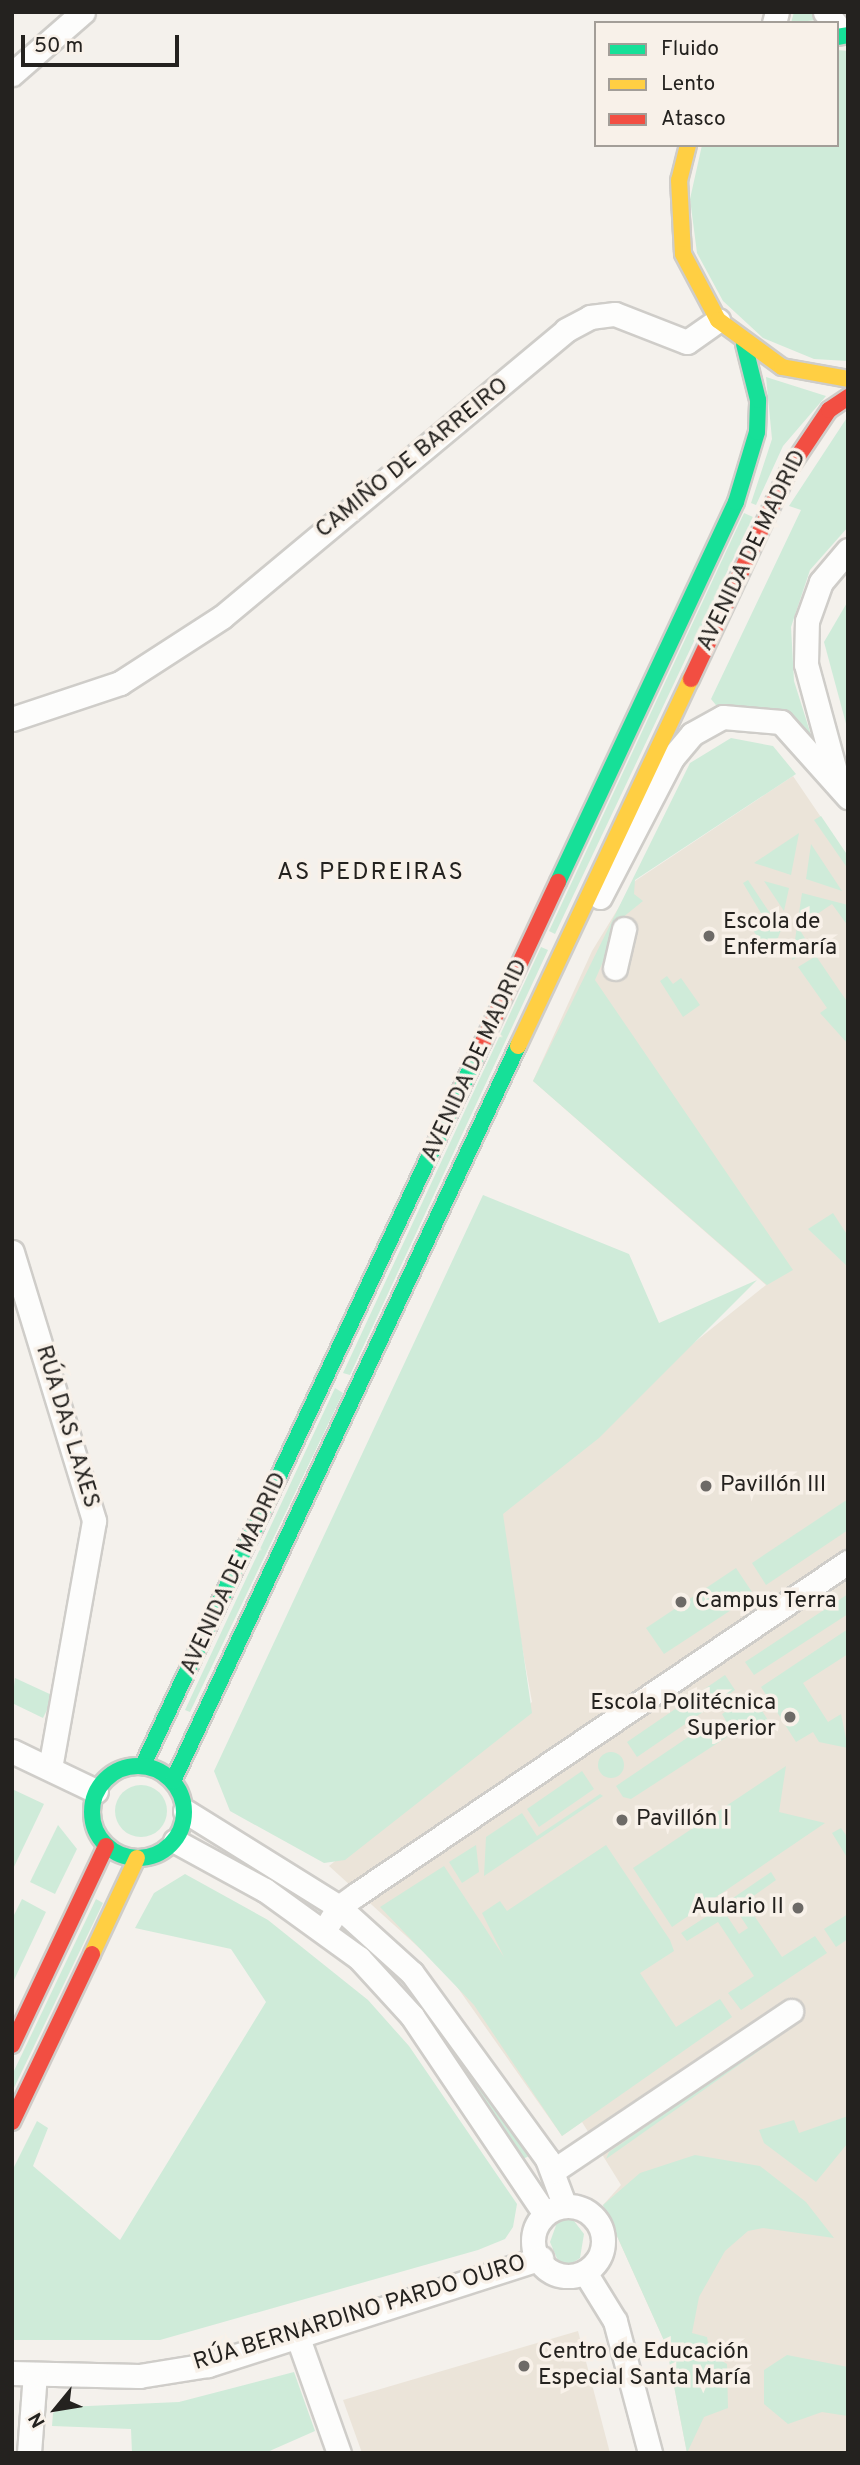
<!DOCTYPE html>
<meta charset="utf-8">
<style>
body{margin:0}
#map{position:relative;width:860px;height:2465px;overflow:hidden;background:#f4f1ec;font-family:Overpass,sans-serif}
div>[style]{position:absolute}
.built>*{inset:0;background:#ebe4d9}
.green>*{inset:0;background:#cfebd9}
.round{border-radius:50%}
.roads{filter:drop-shadow(2px 0 #cfcdc9) drop-shadow(-2px 0 #cfcdc9) drop-shadow(0 2px #cfcdc9) drop-shadow(0 -2px #cfcdc9)}
.street>*{height:23px;margin:-11.5px;padding:0 11.5px;transform-origin:11.5px;border-radius:11.5px;background:#fdfdfc}
.street>.ring{margin:-11.5px;padding:0;box-sizing:content-box;background:none;border:23px solid #fdfdfc;border-radius:50%}
.fast>*{height:16px;margin:-8px;padding:0 8px;transform-origin:8px;border-radius:8px;background:#16e098}
.fast>.ring{margin:-8px;padding:0;box-sizing:content-box;background:none;border:16px solid #16e098;border-radius:50%}
.slow>*{height:16px;margin:-8px;padding:0 8px;transform-origin:8px;border-radius:8px;background:#ffcf43}
.jam>*{height:16px;margin:-8px;padding:0 8px;transform-origin:8px;border-radius:8px;background:#f24e42}
.dots>*{width:19px;height:19px;translate:-50% -50%;box-sizing:border-box;border:4px solid #f8f1e9;border-radius:50%}
span{translate:-50% -50%;white-space:nowrap;text-align:center;line-height:1.15;-webkit-text-stroke:7px #f8f1e9;paint-order:stroke}
.street-label{font-size:23px;color:#24221f}
.poi-label{font-size:23px;color:#24221f}
.left{translate:0 -50%;text-align:left}
.right{translate:-100% -50%;text-align:right}
.neighbourhood-label{font-size:24px;color:#24221f;letter-spacing:2px}
.frame{position:absolute;inset:0;border:14px solid #24221f;pointer-events:none}
.legend{position:absolute;left:594px;top:21px;width:245px;height:126px;box-sizing:border-box;background:#f8f1e9;border:2px solid #a39e98;margin:0;padding:9px 12px;list-style:none;font-size:21px;color:#24221f}
.legend li{display:flex;align-items:center;gap:14px;height:35px}
.legend b{width:35px;border:2px solid #a39e98}
.north{position:absolute;left:21px;top:2374px;width:70px;height:70px;-webkit-text-stroke:5px #f8f1e9;paint-order:stroke;rotate:240deg;font-size:19px;font-weight:700;line-height:28px;text-align:center;color:#24221f}
.north::after{content:'';display:block;margin:auto;width:24px;height:32px;background:#24221f;clip-path:polygon(50% 0,100% 100%,50% 72%,0 100%)}
.scale{position:absolute;left:21px;top:35px;width:158px;height:32px;box-sizing:border-box;border:4px solid #24221f;border-top:0;padding-left:9px;font-size:21px;line-height:24px;white-space:nowrap;color:#24221f;-webkit-text-stroke:5px #f8f1e9;paint-order:stroke}
</style>
<div id="map">
<div class="built">
<i style="clip-path:polygon(793px 776px,848px 857px,848px 2453px,687px 2453px,666px 2345px,603px 2205px,621px 2185px,582px 2122px,562px 2136px,448px 1974px,329px 1866px,532px 1702px,496px 1502px,766px 1285px,533px 1081px,592px 951px,635px 881px)"></i>
<i style="clip-path:polygon(578px 2331px,610px 2453px,362px 2453px,343px 2400px)"></i>
</div>
<div class="green">
<i style="clip-path:polygon(794px 12px,818px 12px,824px 19px,791px 23px)"></i>
<i style="clip-path:polygon(837px 50px,848px 51px,848px 361px,814px 359px,763px 338px,723px 301px,697px 253px,690px 199px,702px 145px,837px 145px)"></i>
<i style="clip-path:polygon(766px 377px,826px 396px,783px 446px,756px 505px,751px 503px,772px 439px)"></i>
<i style="clip-path:polygon(848px 416px,848px 527px,810px 570px,791px 627px,794px 681px,811px 735px,767px 709px,720px 710px,711px 699px,801px 510px,789px 506px)"></i>
<i style="clip-path:polygon(744px 513px,753px 517px,555px 934px,549px 931px)"></i>
<i style="clip-path:polygon(848px 601px,848px 731px,824px 642px)"></i>
<i style="clip-path:polygon(731px 738px,773px 746px,796px 774px,635px 880px,634px 894px,643px 901px,622px 918px,595px 980px,793px 1270px,767px 1285px,533px 1081px,690px 763px)"></i>
<i style="clip-path:polygon(821px 816px,848px 856px,848px 869px,814px 820px)"></i>
<i style="clip-path:polygon(799px 833px,791px 875px,754px 863px)"></i>
<i style="clip-path:polygon(811px 844px,842px 891px,806px 879px)"></i>
<i style="clip-path:polygon(748px 880px,781px 930px,771px 956px,752px 929px,765px 920px,743px 883px)"></i>
<i style="clip-path:polygon(764px 881px,789px 888px,784px 911px)"></i>
<i style="clip-path:polygon(802px 893px,848px 905px,848px 926px,832px 904px,798px 927px,811px 948px,792px 960px)"></i>
<i style="clip-path:polygon(541px 947px,548px 950px,350px 1375px,343px 1373px)"></i>
<i style="clip-path:polygon(816px 956px,848px 1003px,848px 1044px,820px 1013px,827px 1008px,798px 967px)"></i>
<i style="clip-path:polygon(667px 976px,673px 984px,681px 978px,700px 1005px,683px 1017px,660px 981px)"></i>
<i style="clip-path:polygon(483px 1195px,629px 1254px,659px 1323px,757px 1280px,599px 1438px,503px 1514px,532px 1713px,345px 1860px,324px 1863px,230px 1811px,214px 1771px)"></i>
<i style="clip-path:polygon(833px 1213px,848px 1236px,848px 1267px,808px 1229px)"></i>
<i style="clip-path:polygon(335px 1388px,343px 1393px,190px 1712px,185px 1710px)"></i>
<i style="clip-path:polygon(848px 1499px,848px 1530px,766px 1585px,752px 1563px)"></i>
<i style="clip-path:polygon(736px 1568px,754px 1595px,664px 1654px,646px 1628px)"></i>
<i style="clip-path:polygon(848px 1594px,848px 1614px,754px 1675px,745px 1662px)"></i>
<i style="clip-path:polygon(848px 1629px,848px 1654px,803px 1683px,828px 1722px,841px 1714px,848px 1748px,819px 1742px,813px 1732px,796px 1742px,761px 1687px)"></i>
<i style="clip-path:polygon(725px 1675px,735px 1690px,637px 1757px,627px 1742px)"></i>
<i style="clip-path:polygon(15px 1678px,54px 1696px,43px 1718px,12px 1703px)"></i>
<i style="clip-path:polygon(752px 1695px,771px 1725px,752px 1737px,744px 1724px,732px 1731px,722px 1714px)"></i>
<i style="clip-path:polygon(715px 1719px,727px 1737px,631px 1799px,623px 1797px,616px 1786px)"></i>
<i class="round" style="left:598px;top:1752px;width:26px;height:26px"></i>
<i style="clip-path:polygon(786px 1766px,779px 1812px,825px 1823px,672px 1927px,633px 1868px)"></i>
<i style="clip-path:polygon(582px 1771px,594px 1789px,539px 1827px,527px 1809px)"></i>
<i class="round" style="left:115px;top:1785px;width:52px;height:52px"></i>
<i style="clip-path:polygon(12px 1789px,44px 1804px,12px 1871px)"></i>
<i style="clip-path:polygon(600px 1794px,603px 1796px,484px 1876px,486px 1837px,522px 1813px,537px 1836px)"></i>
<i style="clip-path:polygon(58px 1825px,77px 1849px,55px 1894px,30px 1882px)"></i>
<i style="clip-path:polygon(841px 1828px,848px 1838px,848px 1859px,832px 1833px)"></i>
<i style="clip-path:polygon(476px 1845px,479px 1872px,462px 1883px,449px 1862px)"></i>
<i style="clip-path:polygon(606px 1845px,670px 1940px,674px 1951px,640px 1973px,676px 2027px,720px 1999px,732px 2017px,562px 2136px,474px 2005px,380px 1907px,444px 1866px,504px 1957px,482px 1913px,500px 1901px,507px 1911px)"></i>
<i style="clip-path:polygon(771px 1872px,776px 1880px,745px 1902px,782px 1957px,815px 1936px,827px 1953px,741px 2010px,728px 1993px,754px 1976px,718px 1922px,687px 1941px,681px 1933px,721px 1907px,739px 1934px,748px 1928px,730px 1900px)"></i>
<i style="clip-path:polygon(185px 1874px,268px 1920px,368px 2000px,409px 2046px,517px 2204px,513px 2227px,505px 2239px,478px 2250px,160px 2340px,12px 2340px,12px 2171px,37px 2121px,48px 2128px,33px 2166px,120px 2240px,266px 2002px,231px 1949px,135px 1928px,154px 1893px)"></i>
<i style="clip-path:polygon(22px 1899px,46px 1912px,14px 1980px,12px 1919px)"></i>
<i style="clip-path:polygon(96px 1899px,103px 1903px,12px 2092px,12px 2075px)"></i>
<i style="clip-path:polygon(848px 1914px,848px 1939px,836px 1947px,824px 1929px)"></i>
<i style="clip-path:polygon(359px 1942px,431px 2015px,529px 2156px,523px 2159px,426px 2018px)"></i>
<i style="clip-path:polygon(779px 2034px,780px 2036px,606px 2159px,609px 2152px)"></i>
<i style="clip-path:polygon(848px 2116px,847px 2144px,816px 2182px,764px 2143px,759px 2130px,794px 2120px,799px 2133px)"></i>
<i style="clip-path:polygon(695px 2155px,760px 2166px,806px 2202px,834px 2238px,763px 2228px,748px 2231px,725px 2251px,699px 2297px,692px 2333px,707px 2337px,710px 2354px,727px 2364px,728px 2408px,704px 2417px,687px 2453px,666px 2345px,603px 2205px,640px 2173px)"></i>
<i style="clip-path:polygon(559px 2217px,571px 2217px,584px 2234px,580px 2258px,568px 2266px,558px 2261px,550px 2242px)"></i>
<i style="clip-path:polygon(787px 2355px,848px 2367px,848px 2416px,822px 2412px,788px 2424px,764px 2404px,764px 2370px)"></i>
<i style="clip-path:polygon(294px 2372px,315px 2431px,265px 2453px,132px 2453px,131px 2429px,52px 2426px,53px 2413px,65px 2407px,179px 2402px)"></i>
</div>
<div class="roads">
<div class="street">
<i style="left:825px;top:12px;width:15px;rotate:48deg"></i>
<i style="left:774px;top:23px;width:11px;rotate:-75deg"></i>
<i style="left:12px;top:74px;width:94px;rotate:-41.1deg"></i>
<i style="left:12px;top:719px;width:114px;rotate:-18.4deg"></i>
<i style="left:120px;top:683px;width:121px;rotate:-32.9deg"></i>
<i style="left:222px;top:617px;width:448px;rotate:-39.8deg"></i>
<i style="left:566px;top:330px;width:27px;rotate:-28deg"></i>
<i style="left:590px;top:317px;width:25px;rotate:-7deg"></i>
<i style="left:615px;top:314px;width:77px;rotate:21.3deg"></i>
<i style="left:687px;top:342px;width:38px;rotate:-35deg"></i>
<i style="left:838px;top:782px;width:122px;rotate:-105.2deg"></i>
<i style="left:806px;top:664px;width:43px;rotate:-88.7deg"></i>
<i style="left:807px;top:621px;width:41px;rotate:-70.3deg"></i>
<i style="left:821px;top:582px;width:42px;rotate:-49.8deg"></i>
<i style="left:600px;top:897px;width:157px;rotate:-62.6deg"></i>
<i style="left:672px;top:758px;width:31px;rotate:-50deg"></i>
<i style="left:692px;top:734px;width:35px;rotate:-29deg"></i>
<i style="left:723px;top:717px;width:58px;rotate:4.9deg"></i>
<i style="left:781px;top:722px;width:101px;rotate:48.2deg"></i>
<i style="left:615px;top:968px;width:40px;rotate:-77deg"></i>
<i style="left:12px;top:1252px;width:281px;rotate:73deg"></i>
<i style="left:94px;top:1521px;width:251px;rotate:100.1deg"></i>
<i style="left:12px;top:1751px;width:93px;rotate:25.5deg"></i>
<i style="left:185px;top:1811px;width:181px;rotate:31.9deg"></i>
<i style="left:339px;top:1907px;width:98px;rotate:42.1deg"></i>
<i style="left:412px;top:1973px;width:230px;rotate:54deg"></i>
<i style="left:547px;top:2159px;width:48px;rotate:69.3deg"></i>
<i style="left:175px;top:1841px;width:102px;rotate:28.6deg"></i>
<i style="left:265px;top:1890px;width:116px;rotate:35.9deg"></i>
<i style="left:359px;top:1958px;width:79px;rotate:47.6deg"></i>
<i style="left:412px;top:2016px;width:235px;rotate:56.1deg"></i>
<i style="left:325px;top:1929px;width:26px;rotate:-58deg"></i>
<i style="left:339px;top:1907px;width:22px;rotate:-36deg"></i>
<i style="left:357px;top:1894px;width:593px;rotate:-34.07deg"></i>
<i style="left:553px;top:2171px;width:287px;rotate:-33.9deg"></i>
<i class="ring" style="left:533px;top:2206px;width:47px;height:47px"></i>
<i style="left:586px;top:2274px;width:55px;rotate:58.3deg"></i>
<i style="left:615px;top:2321px;width:137px;rotate:75.1deg"></i>
<i style="left:298px;top:2338px;width:122px;rotate:70.4deg"></i>
<i style="left:12px;top:2373px;width:127px;rotate:1.4deg"></i>
<i style="left:139px;top:2376px;width:70px;rotate:-9.1deg"></i>
<i style="left:208px;top:2365px;width:350px;rotate:-17.8deg"></i>
<i style="left:29px;top:2453px;width:79px;rotate:-85.7deg"></i>
</div>
<div class="fast">
<i style="left:837px;top:37px;width:11px;rotate:-10deg"></i>
<i style="left:558px;top:882px;width:420px;rotate:-64.9deg"></i>
<i style="left:736px;top:502px;width:73px;rotate:-73.3deg"></i>
<i style="left:757px;top:432px;width:32px;rotate:-88deg"></i>
<i style="left:758px;top:400px;width:58px;rotate:-104deg"></i>
<i style="left:143px;top:1765px;width:799px;rotate:-64.81deg"></i>
<i class="ring" style="left:92px;top:1766px;width:76px;height:76px"></i>
<i style="left:173px;top:1781px;width:812px;rotate:-64.86deg"></i>
</div>
<div class="slow">
<i style="left:688px;top:145px;width:36px;rotate:104deg"></i>
<i style="left:679px;top:180px;width:74px;rotate:86.9deg"></i>
<i style="left:683px;top:254px;width:75px;rotate:62.1deg"></i>
<i style="left:718px;top:320px;width:79px;rotate:36.3deg"></i>
<i style="left:782px;top:367px;width:67px;rotate:10.3deg"></i>
<i style="left:518px;top:1046px;width:406px;rotate:-64.8deg"></i>
<i style="left:92px;top:1954px;width:106px;rotate:-64.9deg"></i>
</div>
<div class="jam">
<i style="left:691px;top:679px;width:233px;rotate:-64.9deg"></i>
<i style="left:790px;top:468px;width:70px;rotate:-56.1deg"></i>
<i style="left:829px;top:410px;width:23px;rotate:-34deg"></i>
<i style="left:483px;top:1042px;width:177px;rotate:-64.9deg"></i>
<i style="left:12px;top:2045px;width:220px;rotate:-64.7deg"></i>
<i style="left:12px;top:2122px;width:186px;rotate:-64.5deg"></i>
</div>
</div>
<div class="dots">
<i style="left:709px;top:936px;background:#6d6a67"></i>
<i style="left:706px;top:1486px;background:#6d6a67"></i>
<i style="left:681px;top:1602px;background:#6d6a67"></i>
<i style="left:790px;top:1717px;background:#6d6a67"></i>
<i style="left:622px;top:1820px;background:#6d6a67"></i>
<i style="left:798px;top:1908px;background:#6d6a67"></i>
<i style="left:524px;top:2366px;background:#6d6a67"></i>
</div>
<div class="street-label">
<span style="left:413px;top:459px;rotate:-39deg">CAMIÑO DE BARREIRO</span>
<span style="left:753px;top:551px;rotate:-64deg">AVENIDA DE MADRID</span>
<span style="left:476px;top:1061px;rotate:-65deg">AVENIDA DE MADRID</span>
<span style="left:66px;top:1427px;rotate:73deg">RÚA DAS LAXES</span>
<span style="left:235px;top:1574px;rotate:-65deg">AVENIDA DE MADRID</span>
<span style="left:360px;top:2314px;rotate:-17deg">RÚA BERNARDINO PARDO OURO</span>
</div>
<div class="poi-label">
<span class="left" style="left:723px;top:936px">Escola de<br>Enfermaría</span>
<span class="left" style="left:720px;top:1486px">Pavillón III</span>
<span class="left" style="left:695px;top:1602px">Campus Terra</span>
<span class="right" style="left:776px;top:1717px">Escola Politécnica<br>Superior</span>
<span class="left" style="left:636px;top:1820px">Pavillón I</span>
<span class="right" style="left:784px;top:1908px">Aulario II</span>
<span class="left" style="left:538px;top:2366px">Centro de Educación<br>Especial Santa María</span>
</div>
<div class="neighbourhood-label">
<span style="left:371px;top:874px">AS PEDREIRAS</span>
</div>
<div class="frame"></div>
<ul class="legend">
<li><b style="height:9px;background:#16e098"></b>Fluido</li>
<li><b style="height:9px;background:#ffcf43"></b>Lento</li>
<li><b style="height:9px;background:#f24e42"></b>Atasco</li>
</ul>
<div class="north">N</div>
<div class="scale">50 m</div>
</div>
